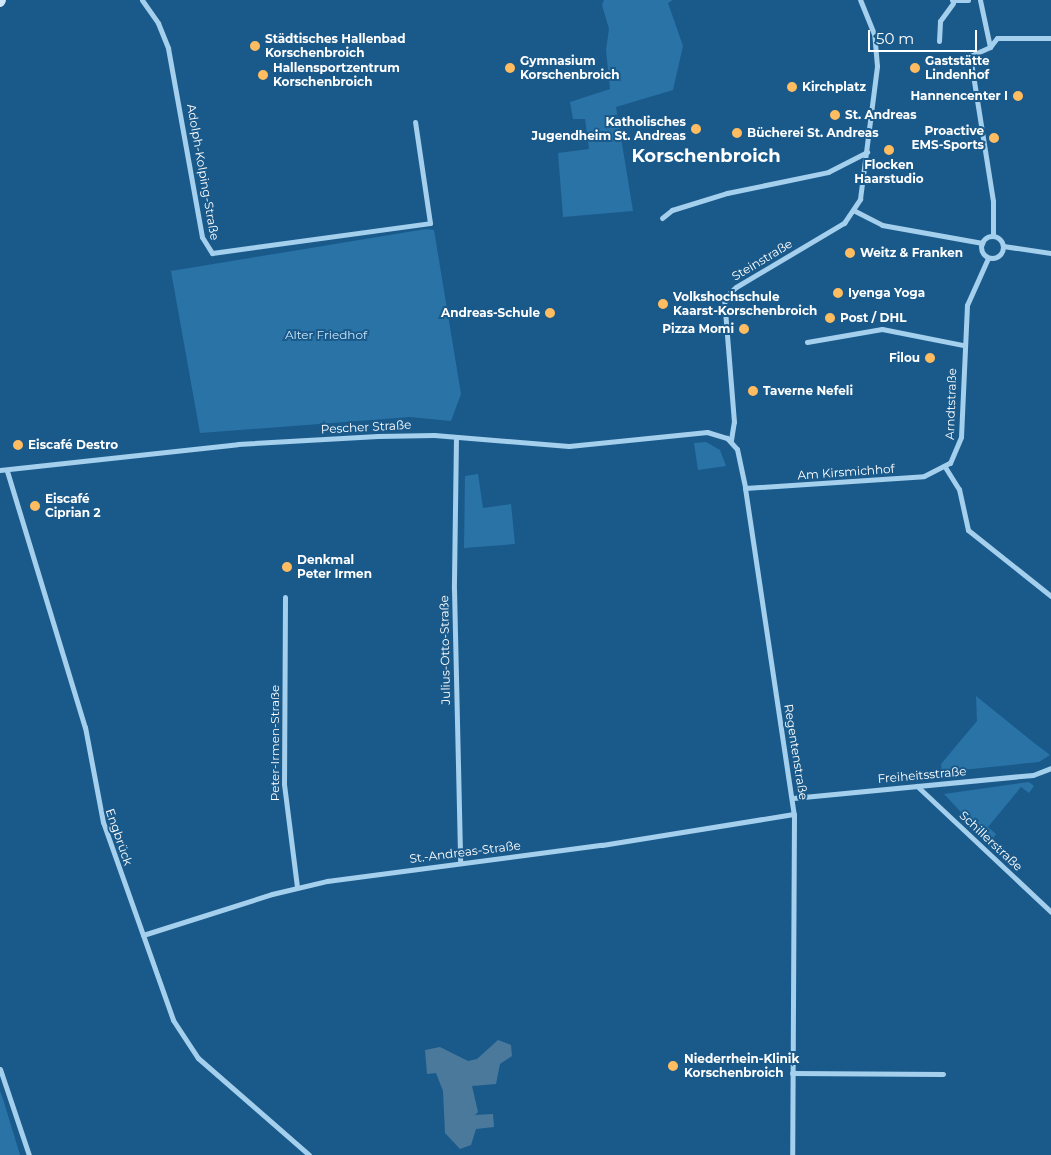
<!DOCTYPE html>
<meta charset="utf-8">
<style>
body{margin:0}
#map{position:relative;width:1051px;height:1155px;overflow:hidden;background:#1a5a8b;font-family:Montserrat,sans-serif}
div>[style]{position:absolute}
.green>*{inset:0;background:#2973a7}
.water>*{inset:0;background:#4b799c}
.street>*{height:5px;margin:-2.5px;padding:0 2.5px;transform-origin:2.5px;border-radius:2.5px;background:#a4cfed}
.street>.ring{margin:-2.5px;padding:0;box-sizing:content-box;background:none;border:5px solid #a4cfed;border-radius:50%}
.secondary>*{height:10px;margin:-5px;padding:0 5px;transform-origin:5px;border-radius:5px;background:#d1e8fa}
.dots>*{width:14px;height:14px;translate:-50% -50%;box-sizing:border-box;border:2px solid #1a5a8b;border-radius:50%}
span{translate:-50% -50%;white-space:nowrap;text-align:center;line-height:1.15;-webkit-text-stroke:4px #1a5a8b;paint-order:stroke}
.poi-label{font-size:12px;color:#fff;font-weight:700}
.left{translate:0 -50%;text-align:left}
.right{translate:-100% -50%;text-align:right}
.street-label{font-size:12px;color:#fff}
.park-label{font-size:12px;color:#c9e6fa}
.district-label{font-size:18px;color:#fff;font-weight:700}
.scale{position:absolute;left:868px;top:30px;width:109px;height:22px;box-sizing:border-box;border:2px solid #fff;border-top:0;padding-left:6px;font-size:15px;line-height:18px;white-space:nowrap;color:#fff;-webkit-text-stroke:4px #1a5a8b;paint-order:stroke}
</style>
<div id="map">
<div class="green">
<i style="clip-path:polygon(604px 0,673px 0,668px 3px,683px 46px,673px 90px,616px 107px,633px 211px,563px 217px,558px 153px,589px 149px,585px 119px,573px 119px,570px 102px,610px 89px,606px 50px,609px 29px,602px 5px)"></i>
<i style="clip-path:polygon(426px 229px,434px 230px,461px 394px,451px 421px,410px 417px,200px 433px,171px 271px)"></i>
<i style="clip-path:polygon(706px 442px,720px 450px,726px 466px,698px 470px,694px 443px)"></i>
<i style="clip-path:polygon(478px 474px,483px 508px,511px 504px,515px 544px,464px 548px,465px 476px)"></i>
<i style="clip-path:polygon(976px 696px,1033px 742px,1050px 755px,1039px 762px,942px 772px,941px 764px,977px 721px)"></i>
<i style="clip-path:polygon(1029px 782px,1034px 786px,1029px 793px,1021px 787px,988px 827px,996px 834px,990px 843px,944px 794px)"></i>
<i style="clip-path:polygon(0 1091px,3px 1099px,20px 1155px,0 1155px)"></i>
</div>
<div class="water">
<i style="clip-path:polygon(498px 1040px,511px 1045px,512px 1056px,500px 1064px,496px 1084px,472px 1086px,478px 1112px,475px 1115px,493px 1114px,494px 1127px,476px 1129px,471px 1145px,460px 1149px,445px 1133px,443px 1091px,436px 1073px,427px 1074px,425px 1050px,440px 1047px,468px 1061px,477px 1059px)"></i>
</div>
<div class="street">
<i style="left:142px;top:0;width:28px;rotate:55deg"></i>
<i style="left:158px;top:23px;width:27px;rotate:68deg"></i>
<i style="left:168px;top:48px;width:192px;rotate:79.8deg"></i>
<i style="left:202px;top:237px;width:19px;rotate:58deg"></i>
<i style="left:212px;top:253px;width:220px;rotate:-7.8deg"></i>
<i style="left:430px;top:223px;width:102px;rotate:-98.4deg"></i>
<i style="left:952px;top:0;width:16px"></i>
<i style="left:980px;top:0;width:48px;rotate:78deg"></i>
<i style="left:939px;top:41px;width:20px;rotate:-87deg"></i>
<i style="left:940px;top:21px;width:22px;rotate:-54deg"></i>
<i style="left:855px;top:211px;width:30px;rotate:27deg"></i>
<i style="left:882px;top:225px;width:102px;rotate:10.2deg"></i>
<i style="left:662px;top:218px;width:13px;rotate:-39deg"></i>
<i style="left:672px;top:210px;width:58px;rotate:-17.2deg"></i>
<i style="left:727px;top:193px;width:103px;rotate:-11.7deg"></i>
<i style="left:828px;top:172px;width:44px;rotate:-27.1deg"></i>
<i style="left:993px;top:236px;width:35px;rotate:-90deg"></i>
<i style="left:993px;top:201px;width:147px;rotate:-99deg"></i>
<i style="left:970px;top:56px;width:22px;rotate:-24deg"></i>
<i style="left:990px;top:47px;width:11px;rotate:-52deg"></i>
<i style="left:997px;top:38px;width:54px"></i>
<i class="ring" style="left:981px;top:236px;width:17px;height:17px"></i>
<i style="left:1003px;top:246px;width:49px;rotate:8.3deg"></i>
<i style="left:807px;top:342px;width:76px;rotate:-9.8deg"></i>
<i style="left:882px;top:329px;width:83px;rotate:11.2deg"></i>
<i style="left:456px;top:437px;width:152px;rotate:90.8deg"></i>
<i style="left:454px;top:589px;width:273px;rotate:88.7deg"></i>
<i style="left:731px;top:440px;width:18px;rotate:-81deg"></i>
<i style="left:734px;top:422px;width:124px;rotate:-94.6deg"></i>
<i style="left:724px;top:298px;width:16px;rotate:-43deg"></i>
<i style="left:736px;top:287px;width:126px;rotate:-30.7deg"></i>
<i style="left:844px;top:223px;width:29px;rotate:-56deg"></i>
<i style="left:860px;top:199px;width:134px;rotate:-82.7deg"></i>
<i style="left:877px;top:66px;width:32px;rotate:-95deg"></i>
<i style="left:874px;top:34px;width:37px;rotate:-112deg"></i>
<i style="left:945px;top:467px;width:26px;rotate:58deg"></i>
<i style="left:959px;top:489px;width:42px;rotate:77.6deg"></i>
<i style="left:968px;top:530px;width:106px;rotate:38.5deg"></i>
<i style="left:0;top:470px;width:239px;rotate:-6.2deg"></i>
<i style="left:238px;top:444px;width:140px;rotate:-3.3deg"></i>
<i style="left:378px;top:436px;width:56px;rotate:-1deg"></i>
<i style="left:434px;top:435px;width:135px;rotate:4.7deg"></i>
<i style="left:569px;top:446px;width:139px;rotate:-5.8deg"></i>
<i style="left:707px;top:432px;width:21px;rotate:17deg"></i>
<i style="left:727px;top:438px;width:15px;rotate:48deg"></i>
<i style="left:737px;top:449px;width:40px;rotate:78deg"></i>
<i style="left:745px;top:488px;width:330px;rotate:81.5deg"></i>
<i style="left:794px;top:814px;width:341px;rotate:90.3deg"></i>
<i style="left:7px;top:471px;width:268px;rotate:73.1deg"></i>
<i style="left:85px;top:727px;width:97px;rotate:79.3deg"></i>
<i style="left:103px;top:822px;width:210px;rotate:70.5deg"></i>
<i style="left:173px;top:1020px;width:45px;rotate:56.7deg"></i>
<i style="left:198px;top:1058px;width:147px;rotate:41.1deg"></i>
<i style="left:745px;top:488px;width:179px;rotate:-3.8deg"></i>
<i style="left:924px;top:476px;width:29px;rotate:-27deg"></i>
<i style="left:950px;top:463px;width:28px;rotate:-67deg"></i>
<i style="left:961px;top:437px;width:132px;rotate:-87.4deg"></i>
<i style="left:967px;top:305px;width:51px;rotate:-65.9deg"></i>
<i style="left:285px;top:597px;width:187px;rotate:90.3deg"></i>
<i style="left:284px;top:784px;width:104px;rotate:82.8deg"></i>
<i style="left:917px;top:786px;width:184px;rotate:43.2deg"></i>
<i style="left:793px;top:798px;width:241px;rotate:-5.5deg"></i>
<i style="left:1033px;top:775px;width:19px;rotate:-21deg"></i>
<i style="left:143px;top:935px;width:135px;rotate:-17.6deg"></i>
<i style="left:272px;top:894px;width:57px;rotate:-13.3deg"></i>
<i style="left:327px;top:881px;width:277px;rotate:-7.5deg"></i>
<i style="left:602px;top:845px;width:194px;rotate:-9.2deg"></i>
<i style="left:0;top:1069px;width:91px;rotate:71.4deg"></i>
<i style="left:792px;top:1073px;width:151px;rotate:0.4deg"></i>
</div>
<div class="secondary">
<i style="left:0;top:2px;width:2px;rotate:-63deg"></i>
</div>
<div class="dots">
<i style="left:255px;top:46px;background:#ffbc60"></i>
<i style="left:510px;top:68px;background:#ffbc60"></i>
<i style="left:915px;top:68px;background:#ffbc60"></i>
<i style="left:263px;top:75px;background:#ffbc60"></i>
<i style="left:792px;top:87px;background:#ffbc60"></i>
<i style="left:1018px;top:96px;background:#ffbc60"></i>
<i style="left:835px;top:115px;background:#ffbc60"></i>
<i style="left:696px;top:129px;background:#ffbc60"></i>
<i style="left:737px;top:133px;background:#ffbc60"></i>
<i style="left:994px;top:138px;background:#ffbc60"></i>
<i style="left:889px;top:150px;background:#ffbc60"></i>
<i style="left:850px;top:253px;background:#ffbc60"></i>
<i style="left:838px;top:293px;background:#ffbc60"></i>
<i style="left:663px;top:304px;background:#ffbc60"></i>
<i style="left:550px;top:313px;background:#ffbc60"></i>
<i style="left:830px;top:318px;background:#ffbc60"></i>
<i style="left:744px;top:329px;background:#ffbc60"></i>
<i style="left:930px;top:358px;background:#ffbc60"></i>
<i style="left:753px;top:391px;background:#ffbc60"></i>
<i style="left:18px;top:445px;background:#ffbc60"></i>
<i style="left:35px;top:506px;background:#ffbc60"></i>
<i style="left:287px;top:567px;background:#ffbc60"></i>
<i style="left:673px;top:1066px;background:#ffbc60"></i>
</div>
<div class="poi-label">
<span class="left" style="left:265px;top:46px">Städtisches Hallenbad<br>Korschenbroich</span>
<span class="left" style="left:520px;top:68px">Gymnasium<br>Korschenbroich</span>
<span class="left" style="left:925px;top:68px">Gaststätte<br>Lindenhof</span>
<span class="left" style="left:273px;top:75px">Hallensportzentrum<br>Korschenbroich</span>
<span class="left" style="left:802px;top:87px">Kirchplatz</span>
<span class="right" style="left:1008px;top:96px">Hannencenter I</span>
<span class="left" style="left:845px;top:115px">St. Andreas</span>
<span class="right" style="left:686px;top:129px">Katholisches<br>Jugendheim St. Andreas</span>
<span class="right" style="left:984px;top:138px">Proactive<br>EMS-Sports</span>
<span class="left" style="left:747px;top:133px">Bücherei St. Andreas</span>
<span style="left:889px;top:172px">Flocken<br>Haarstudio</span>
<span class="left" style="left:860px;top:253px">Weitz &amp; Franken</span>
<span class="left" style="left:848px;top:293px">Iyenga Yoga</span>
<span class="left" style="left:673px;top:304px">Volkshochschule<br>Kaarst-Korschenbroich</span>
<span class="right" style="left:540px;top:313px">Andreas-Schule</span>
<span class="left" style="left:840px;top:318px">Post / DHL</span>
<span class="right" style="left:734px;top:329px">Pizza Momi</span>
<span class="right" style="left:920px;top:358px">Filou</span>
<span class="left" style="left:763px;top:391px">Taverne Nefeli</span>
<span class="left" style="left:28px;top:445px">Eiscafé Destro</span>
<span class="left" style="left:45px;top:506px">Eiscafé<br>Ciprian 2</span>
<span class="left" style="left:297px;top:567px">Denkmal<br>Peter Irmen</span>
<span class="left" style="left:684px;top:1066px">Niederrhein-Klinik<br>Korschenbroich</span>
</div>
<div class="street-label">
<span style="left:203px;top:172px;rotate:80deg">Adolph-Kolping-Straße</span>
<span style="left:762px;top:260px;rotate:-31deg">Steinstraße</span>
<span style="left:951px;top:404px;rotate:-88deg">Arndtstraße</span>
<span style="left:366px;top:427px;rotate:-3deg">Pescher Straße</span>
<span style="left:846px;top:472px;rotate:-4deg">Am Kirsmichhof</span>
<span style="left:445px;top:650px;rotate:-91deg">Julius-Otto-Straße</span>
<span style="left:275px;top:743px;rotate:-90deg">Peter-Irmen-Straße</span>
<span style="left:796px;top:752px;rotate:81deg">Regentenstraße</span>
<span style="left:922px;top:775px;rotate:-5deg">Freiheitsstraße</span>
<span style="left:119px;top:837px;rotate:71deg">Engbrück</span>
<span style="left:991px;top:841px;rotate:43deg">Schillerstraße</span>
<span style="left:465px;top:852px;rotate:-7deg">St.-Andreas-Straße</span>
</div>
<div class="park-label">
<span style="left:326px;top:335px">Alter Friedhof</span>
</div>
<div class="district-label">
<span style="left:706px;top:156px">Korschenbroich</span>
</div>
<div class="scale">50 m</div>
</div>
